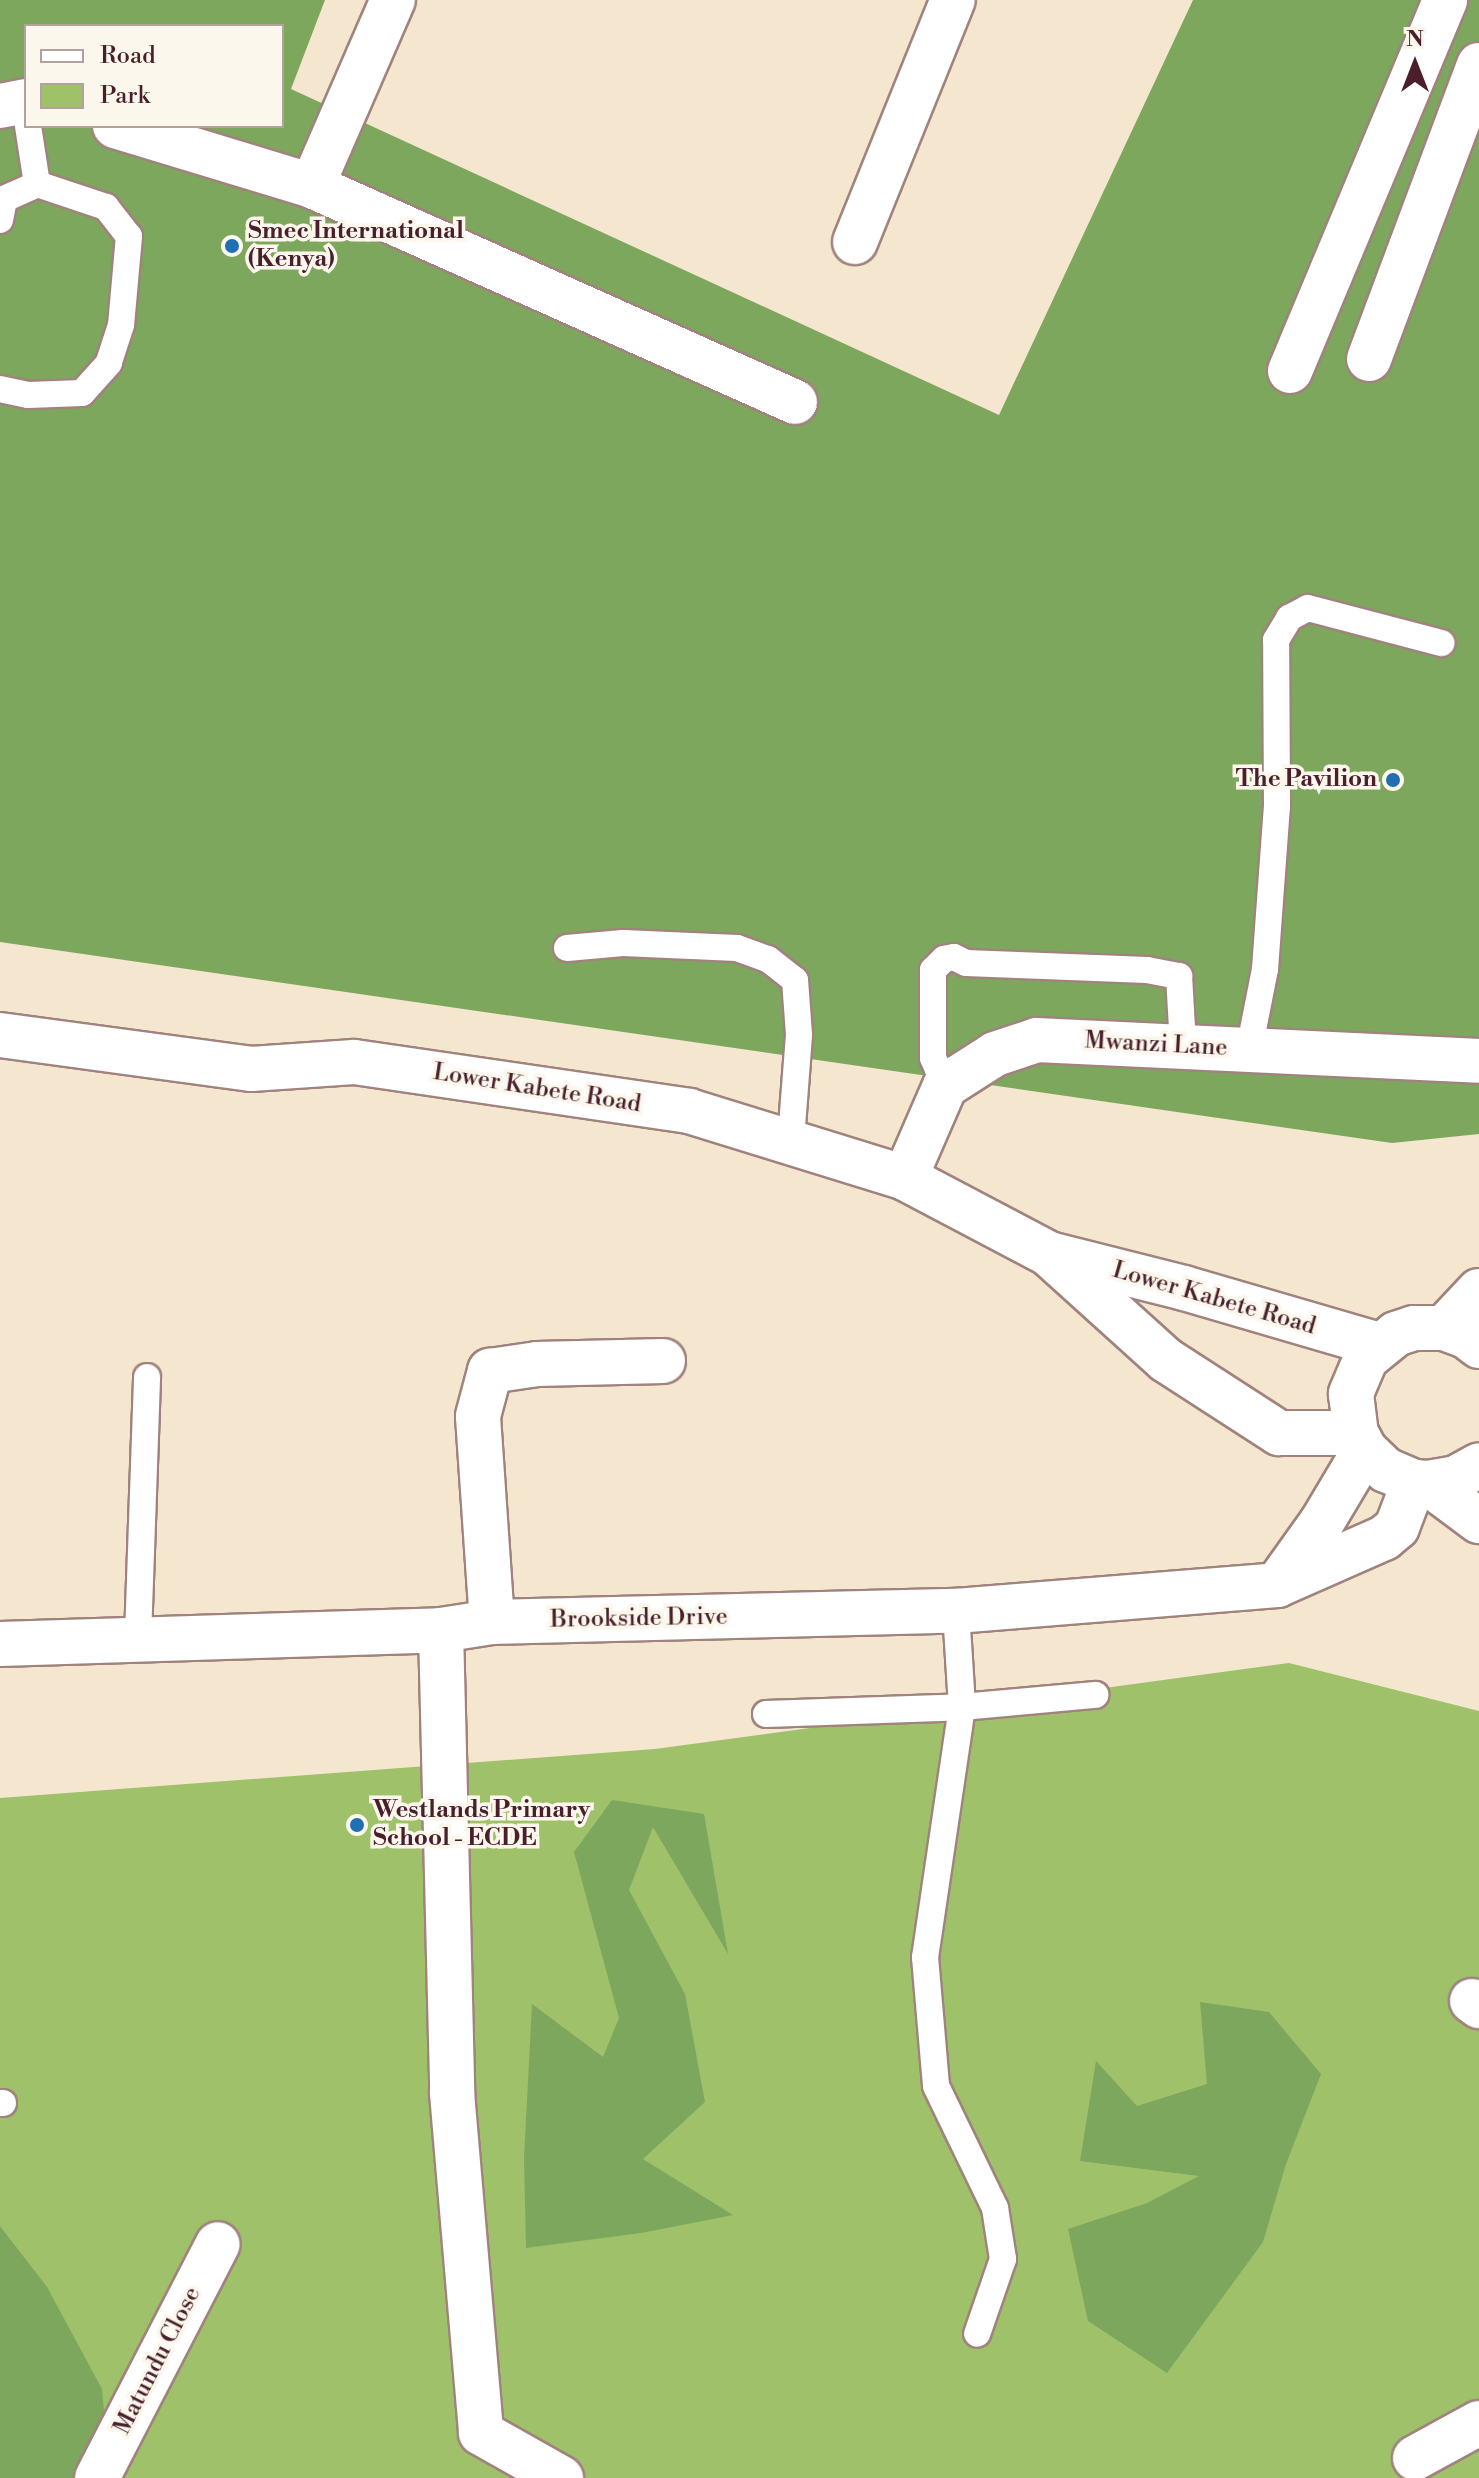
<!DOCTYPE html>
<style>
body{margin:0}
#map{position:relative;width:1479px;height:2478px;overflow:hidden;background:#f5e7cf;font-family:"Libre Bodoni",serif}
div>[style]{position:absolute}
.green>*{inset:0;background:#9ec16a}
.forest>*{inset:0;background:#7ea75e}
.roads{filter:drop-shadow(2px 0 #a0837d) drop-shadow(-2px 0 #a0837d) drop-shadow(0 2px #a0837d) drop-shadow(0 -2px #a0837d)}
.lane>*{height:26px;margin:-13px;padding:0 13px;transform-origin:13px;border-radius:13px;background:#fff}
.street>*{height:44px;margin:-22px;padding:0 22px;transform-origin:22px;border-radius:22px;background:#fff}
.secondary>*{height:44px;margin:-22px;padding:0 22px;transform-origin:22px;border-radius:22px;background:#fff}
.dots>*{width:22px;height:22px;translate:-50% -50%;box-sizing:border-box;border:4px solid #fbf7ec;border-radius:50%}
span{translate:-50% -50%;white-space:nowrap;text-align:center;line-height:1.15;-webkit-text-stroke:7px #fbf7ec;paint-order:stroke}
.poi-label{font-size:24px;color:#4a1f2b;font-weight:700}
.left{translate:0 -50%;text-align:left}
.right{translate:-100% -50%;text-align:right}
.street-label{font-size:24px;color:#4a1f2b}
.legend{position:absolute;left:24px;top:24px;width:260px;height:104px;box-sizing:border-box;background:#fbf7ec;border:2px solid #b4a19f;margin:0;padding:10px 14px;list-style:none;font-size:24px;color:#4a1f2b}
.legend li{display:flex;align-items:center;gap:16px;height:40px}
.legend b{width:40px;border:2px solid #b4a19f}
.north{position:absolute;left:1375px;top:24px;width:80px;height:80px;-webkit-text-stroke:6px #fbf7ec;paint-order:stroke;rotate:0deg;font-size:22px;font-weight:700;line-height:32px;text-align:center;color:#4a1f2b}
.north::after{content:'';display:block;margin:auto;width:28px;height:36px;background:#4a1f2b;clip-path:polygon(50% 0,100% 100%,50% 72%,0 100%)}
</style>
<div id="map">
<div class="green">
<i style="clip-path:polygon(1289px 1663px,1479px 1711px,1479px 2478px,0 2478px,0 1798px,655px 1749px)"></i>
</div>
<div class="forest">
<i style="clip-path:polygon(evenodd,0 0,325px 0,291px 89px,999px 415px,1193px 0,1479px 0,1479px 1134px,1392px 1143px,0 942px,0 0,26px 26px,282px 26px,282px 126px,26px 126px,26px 26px)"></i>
<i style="clip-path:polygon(612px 1800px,704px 1814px,728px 1954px,653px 1827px,629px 1890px,685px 1994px,705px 2102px,643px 2159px,733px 2215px,641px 2233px,526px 2248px,524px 2158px,532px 2004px,603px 2057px,619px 2018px,574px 1852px)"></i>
<i style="clip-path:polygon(1200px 2002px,1269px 2012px,1321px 2074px,1286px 2164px,1263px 2242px,1167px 2373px,1088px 2321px,1068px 2229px,1147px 2203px,1199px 2176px,1080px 2161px,1096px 2061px,1137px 2106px,1207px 2084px)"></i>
<i style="clip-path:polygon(0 2226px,47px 2287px,102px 2389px,110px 2478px,0 2478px)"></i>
</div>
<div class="roads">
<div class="lane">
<i style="left:28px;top:126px;width:59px;rotate:81.2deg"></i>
<i style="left:0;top:220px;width:21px;rotate:-79deg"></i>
<i style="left:4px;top:199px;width:36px;rotate:-24deg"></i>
<i style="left:37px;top:184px;width:73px;rotate:18.4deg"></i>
<i style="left:106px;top:207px;width:37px;rotate:52deg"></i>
<i style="left:129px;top:236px;width:89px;rotate:95.1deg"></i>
<i style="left:121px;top:325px;width:40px;rotate:108deg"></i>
<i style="left:109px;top:363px;width:40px;rotate:132deg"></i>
<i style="left:82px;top:393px;width:54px;rotate:177.9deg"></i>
<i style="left:28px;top:395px;width:29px;rotate:-168deg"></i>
<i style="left:567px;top:948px;width:56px;rotate:-5.1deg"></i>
<i style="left:623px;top:943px;width:114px;rotate:2.5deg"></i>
<i style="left:737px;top:948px;width:33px;rotate:20deg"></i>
<i style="left:768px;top:959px;width:34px;rotate:38deg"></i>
<i style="left:795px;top:980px;width:55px;rotate:85.8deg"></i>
<i style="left:799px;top:1035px;width:105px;rotate:94.4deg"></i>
<i style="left:1249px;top:1050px;width:83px;rotate:-78.8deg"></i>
<i style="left:1265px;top:969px;width:163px;rotate:-85.8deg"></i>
<i style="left:1277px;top:806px;width:166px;rotate:-90.3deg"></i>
<i style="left:1276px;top:640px;width:26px;rotate:-59deg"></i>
<i style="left:1289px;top:618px;width:21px;rotate:-28deg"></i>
<i style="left:1308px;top:608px;width:138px;rotate:14.7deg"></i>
<i style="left:945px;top:1086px;width:30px;rotate:-113deg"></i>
<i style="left:933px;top:1058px;width:88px;rotate:-90deg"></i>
<i style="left:933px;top:970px;width:16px;rotate:-45deg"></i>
<i style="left:944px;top:959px;width:10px;rotate:-11deg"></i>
<i style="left:954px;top:957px;width:13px;rotate:27deg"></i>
<i style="left:966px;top:963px;width:181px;rotate:2.2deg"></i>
<i style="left:1147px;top:970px;width:33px;rotate:11deg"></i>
<i style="left:1179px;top:976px;width:70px;rotate:86.7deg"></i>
<i style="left:956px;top:1611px;width:96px;rotate:86.4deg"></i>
<i style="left:962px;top:1707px;width:253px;rotate:98.4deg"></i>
<i style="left:925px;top:1957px;width:129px;rotate:85.1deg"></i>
<i style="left:936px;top:2086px;width:136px;rotate:64.2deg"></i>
<i style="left:995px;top:2208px;width:52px;rotate:81.1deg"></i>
<i style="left:1003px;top:2259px;width:79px;rotate:109.1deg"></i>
<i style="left:138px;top:1637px;width:260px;rotate:-88deg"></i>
<i style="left:766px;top:1714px;width:196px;rotate:-2deg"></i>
<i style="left:962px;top:1707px;width:134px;rotate:-5.2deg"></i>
<i style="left:0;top:2103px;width:3px"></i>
</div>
<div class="street">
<i style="left:0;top:106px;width:26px;rotate:-11deg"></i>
<i style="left:115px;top:126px;width:206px;rotate:16.9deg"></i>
<i style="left:312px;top:186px;width:203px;rotate:-66.5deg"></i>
<i style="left:312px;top:186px;width:529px;rotate:24.09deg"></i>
<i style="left:855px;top:242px;width:261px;rotate:-68deg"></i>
<i style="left:1369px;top:359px;width:314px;rotate:-69.5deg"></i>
<i style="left:1290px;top:371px;width:402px;rotate:-67.3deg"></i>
<i style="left:905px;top:1178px;width:100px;rotate:-66.5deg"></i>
<i style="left:945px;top:1086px;width:59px;rotate:-32.6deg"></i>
<i style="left:995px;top:1054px;width:44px;rotate:-18.4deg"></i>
<i style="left:1037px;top:1040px;width:442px;rotate:2.7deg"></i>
<i style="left:1444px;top:1328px;width:51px;rotate:-46.6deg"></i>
<i style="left:492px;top:1622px;width:206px;rotate:-93.9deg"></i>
<i style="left:478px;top:1416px;width:47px;rotate:-75.1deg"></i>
<i style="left:490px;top:1371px;width:48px;rotate:-8.5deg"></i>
<i style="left:537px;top:1364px;width:126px;rotate:-1.4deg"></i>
<i style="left:441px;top:1630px;width:463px;rotate:88.6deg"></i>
<i style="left:452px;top:2093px;width:341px;rotate:85.1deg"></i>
<i style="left:481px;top:2433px;width:92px;rotate:29.4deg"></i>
<i style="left:1472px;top:2001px;width:9px;rotate:36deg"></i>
<i style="left:1415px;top:2458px;width:73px;rotate:-28.7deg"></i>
<i style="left:97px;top:2478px;width:263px;rotate:-62.7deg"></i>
</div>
<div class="secondary">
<i style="left:0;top:1035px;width:253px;rotate:7.7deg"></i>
<i style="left:251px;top:1069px;width:103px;rotate:-3.9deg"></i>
<i style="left:354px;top:1062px;width:339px;rotate:8.3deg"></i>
<i style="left:689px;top:1111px;width:226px;rotate:17.2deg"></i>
<i style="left:905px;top:1178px;width:163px;rotate:27.8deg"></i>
<i style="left:1049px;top:1254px;width:139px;rotate:14.1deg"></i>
<i style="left:1184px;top:1288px;width:203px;rotate:16.3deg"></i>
<i style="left:1052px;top:1257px;width:154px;rotate:42.1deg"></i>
<i style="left:1166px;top:1360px;width:135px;rotate:32.9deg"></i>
<i style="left:1279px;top:1433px;width:77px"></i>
<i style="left:1479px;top:1346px;width:16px;rotate:-142deg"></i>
<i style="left:1466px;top:1336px;width:23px;rotate:-160deg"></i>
<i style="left:1444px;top:1328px;width:30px;rotate:180deg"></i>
<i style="left:1414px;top:1328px;width:19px;rotate:162deg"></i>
<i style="left:1396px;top:1334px;width:38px;rotate:141deg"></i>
<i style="left:1366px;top:1358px;width:39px;rotate:113deg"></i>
<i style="left:1351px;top:1394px;width:39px;rotate:83deg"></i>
<i style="left:1356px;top:1433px;width:19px;rotate:62deg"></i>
<i style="left:1365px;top:1450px;width:29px;rotate:44deg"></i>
<i style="left:1386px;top:1470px;width:30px;rotate:23deg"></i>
<i style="left:1414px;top:1482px;width:14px;rotate:4deg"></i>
<i style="left:1428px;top:1483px;width:28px;rotate:-10deg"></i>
<i style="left:1456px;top:1478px;width:26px;rotate:-29deg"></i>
<i style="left:1428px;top:1483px;width:64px;rotate:36.7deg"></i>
<i style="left:1277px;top:1585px;width:77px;rotate:-54.5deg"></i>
<i style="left:1322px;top:1522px;width:84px;rotate:-59.2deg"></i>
<i style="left:0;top:1644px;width:441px;rotate:-1.8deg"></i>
<i style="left:441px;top:1630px;width:52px;rotate:-8.9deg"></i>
<i style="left:492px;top:1622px;width:464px;rotate:-1.4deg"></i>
<i style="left:956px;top:1611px;width:322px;rotate:-4.6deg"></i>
<i style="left:1277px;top:1585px;width:117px;rotate:-23.7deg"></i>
<i style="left:1384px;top:1538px;width:17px;rotate:-40deg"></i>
<i style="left:1397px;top:1527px;width:48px;rotate:-69.3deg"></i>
</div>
</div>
<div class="dots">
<i style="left:232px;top:246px;background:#1f6fb2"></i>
<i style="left:1393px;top:780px;background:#1f6fb2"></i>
<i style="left:357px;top:1825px;background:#1f6fb2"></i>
</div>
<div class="poi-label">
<span class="left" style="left:248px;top:246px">Smec International<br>(Kenya)</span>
<span class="right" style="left:1377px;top:780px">The Pavilion</span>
<span class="left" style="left:373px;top:1825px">Westlands Primary<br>School - ECDE</span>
</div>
<div class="street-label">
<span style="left:1156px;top:1045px;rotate:3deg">Mwanzi Lane</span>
<span style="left:537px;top:1089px;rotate:9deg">Lower Kabete Road</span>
<span style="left:1214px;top:1299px;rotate:16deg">Lower Kabete Road</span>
<span style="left:639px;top:1619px;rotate:-1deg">Brookside Drive</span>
<span style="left:158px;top:2361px;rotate:-63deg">Matundu Close</span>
</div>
<ul class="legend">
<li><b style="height:10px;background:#fff"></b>Road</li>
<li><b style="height:22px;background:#9ec16a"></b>Park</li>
</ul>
<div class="north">N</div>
</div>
